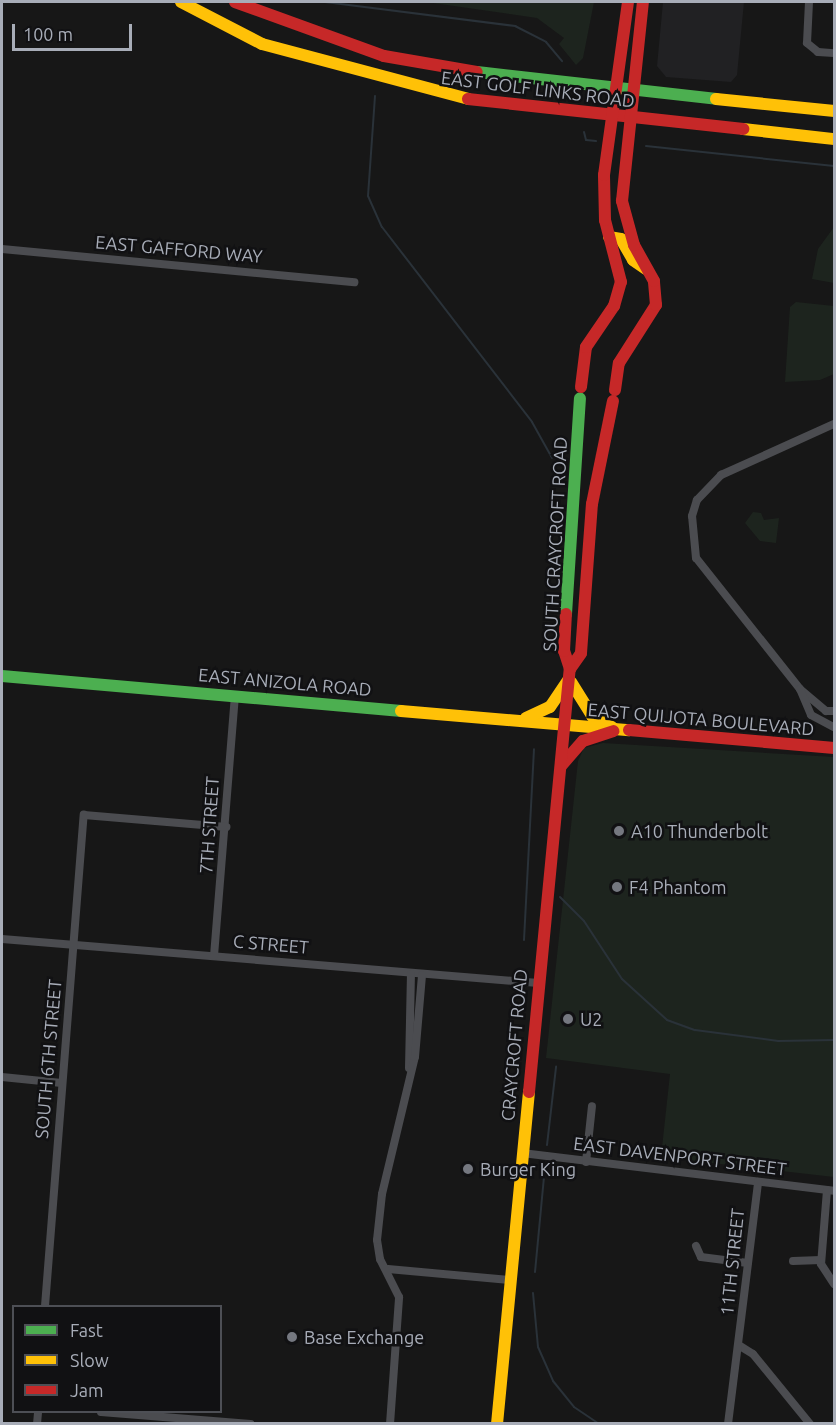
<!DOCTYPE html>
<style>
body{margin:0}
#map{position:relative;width:836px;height:1425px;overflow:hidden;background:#171717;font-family:Ubuntu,sans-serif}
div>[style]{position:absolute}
.built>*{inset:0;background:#212123}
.green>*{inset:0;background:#1d241e}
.stream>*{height:2px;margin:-1px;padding:0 1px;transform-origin:1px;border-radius:1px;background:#2a3239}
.street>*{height:8px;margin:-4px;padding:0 4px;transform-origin:4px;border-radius:4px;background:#4b4c50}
.fast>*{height:12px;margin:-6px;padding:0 6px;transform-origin:6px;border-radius:6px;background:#4caf50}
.slow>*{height:12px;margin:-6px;padding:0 6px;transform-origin:6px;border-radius:6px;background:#ffc107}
.jam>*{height:12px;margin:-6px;padding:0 6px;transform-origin:6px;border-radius:6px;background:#c62828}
.dots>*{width:16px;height:16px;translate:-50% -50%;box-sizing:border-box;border:3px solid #111113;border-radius:50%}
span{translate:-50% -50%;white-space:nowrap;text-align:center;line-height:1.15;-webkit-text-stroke:5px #111113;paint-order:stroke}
.street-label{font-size:18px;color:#a8adb8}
.poi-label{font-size:18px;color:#a8adb8}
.left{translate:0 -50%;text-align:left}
.frame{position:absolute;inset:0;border:3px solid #a8adb8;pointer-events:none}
.legend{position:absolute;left:12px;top:1305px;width:210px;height:108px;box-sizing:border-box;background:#111113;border:2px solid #4d4f55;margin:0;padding:8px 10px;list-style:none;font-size:18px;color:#a8adb8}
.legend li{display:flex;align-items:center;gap:12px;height:30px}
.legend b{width:30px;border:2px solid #4d4f55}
.scale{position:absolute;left:12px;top:24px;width:120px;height:27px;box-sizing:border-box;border:3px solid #a8adb8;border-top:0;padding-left:8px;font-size:18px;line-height:21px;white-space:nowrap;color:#a8adb8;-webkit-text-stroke:4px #111113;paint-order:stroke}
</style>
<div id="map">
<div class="built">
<i style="clip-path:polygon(663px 2px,744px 2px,737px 75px,731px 82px,666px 77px,657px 66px)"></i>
</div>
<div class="green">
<i style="clip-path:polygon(426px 2px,594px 2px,583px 58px,576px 65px,559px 44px,564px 38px,537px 18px)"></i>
<i style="clip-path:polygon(834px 227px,834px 283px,812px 279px,818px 249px)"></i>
<i style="clip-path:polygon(796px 302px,834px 306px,834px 374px,820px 380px,785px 382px,790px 307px)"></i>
<i style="clip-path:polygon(753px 512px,761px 513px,764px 520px,779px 518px,776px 543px,760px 541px,745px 523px)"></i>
<i style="clip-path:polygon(603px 743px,834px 757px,834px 1177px,661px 1157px,670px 1074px,546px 1058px,578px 761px,584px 748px)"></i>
</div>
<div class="stream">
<i style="left:325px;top:2px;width:192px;rotate:7.2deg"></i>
<i style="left:515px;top:26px;width:35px;rotate:27deg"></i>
<i style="left:546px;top:42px;width:25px;rotate:50deg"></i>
<i style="left:375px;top:96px;width:100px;rotate:94deg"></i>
<i style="left:368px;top:196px;width:34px;rotate:66deg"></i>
<i style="left:382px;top:227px;width:246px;rotate:52.4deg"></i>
<i style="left:532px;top:422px;width:41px;rotate:60.9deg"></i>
<i style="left:584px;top:132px;width:8px;rotate:76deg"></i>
<i style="left:586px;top:140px;width:10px;rotate:6deg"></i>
<i style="left:646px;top:146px;width:189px;rotate:6.1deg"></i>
<i style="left:560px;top:897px;width:34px;rotate:45deg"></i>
<i style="left:584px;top:921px;width:69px;rotate:56.8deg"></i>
<i style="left:622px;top:979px;width:61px;rotate:42.3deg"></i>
<i style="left:667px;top:1020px;width:30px;rotate:20deg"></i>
<i style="left:695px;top:1030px;width:84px;rotate:7.5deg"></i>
<i style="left:778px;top:1041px;width:56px;rotate:-1deg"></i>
<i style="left:524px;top:940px;width:191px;rotate:-87deg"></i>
<i style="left:547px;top:1145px;width:79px;rotate:-83.4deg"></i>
<i style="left:535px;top:1272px;width:106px;rotate:-84.6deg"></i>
<i style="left:533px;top:1293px;width:54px;rotate:84.7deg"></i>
<i style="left:538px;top:1347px;width:37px;rotate:66deg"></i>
<i style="left:553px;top:1381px;width:33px;rotate:51deg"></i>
<i style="left:574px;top:1407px;width:30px;rotate:34deg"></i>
</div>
<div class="street">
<i style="left:809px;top:2px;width:41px;rotate:92.8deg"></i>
<i style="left:807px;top:43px;width:14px;rotate:39deg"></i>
<i style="left:818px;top:52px;width:16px;rotate:4deg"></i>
<i style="left:2px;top:249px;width:354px;rotate:5.4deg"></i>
<i style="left:800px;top:689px;width:167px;rotate:-128.4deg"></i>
<i style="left:696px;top:558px;width:42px;rotate:-95.4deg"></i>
<i style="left:692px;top:516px;width:17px;rotate:-73deg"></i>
<i style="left:697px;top:500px;width:35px;rotate:-46deg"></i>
<i style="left:721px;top:475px;width:124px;rotate:-24.3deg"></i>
<i style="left:834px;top:711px;width:8px;rotate:180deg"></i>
<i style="left:826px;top:711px;width:34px;rotate:-140deg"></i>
<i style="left:800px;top:689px;width:28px;rotate:67deg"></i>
<i style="left:811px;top:715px;width:26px;rotate:28deg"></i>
<i style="left:2px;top:939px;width:538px;rotate:4.69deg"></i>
<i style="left:214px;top:956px;width:261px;rotate:-85.4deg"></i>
<i style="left:409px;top:1068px;width:94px;rotate:-88.8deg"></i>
<i style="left:2px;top:1077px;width:60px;rotate:5.7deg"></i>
<i style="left:522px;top:1153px;width:314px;rotate:6.9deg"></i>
<i style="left:586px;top:1162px;width:56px;rotate:-83.9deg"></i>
<i style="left:827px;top:1190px;width:74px;rotate:94.6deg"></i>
<i style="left:821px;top:1264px;width:24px;rotate:57deg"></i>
<i style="left:696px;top:1246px;width:12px;rotate:66deg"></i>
<i style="left:701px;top:1257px;width:47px;rotate:7.3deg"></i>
<i style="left:793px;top:1261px;width:28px;rotate:-2deg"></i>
<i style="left:388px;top:1269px;width:122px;rotate:5.2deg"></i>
<i style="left:45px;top:1306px;width:493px;rotate:-85.5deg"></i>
<i style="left:84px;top:815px;width:143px;rotate:4.8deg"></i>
<i style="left:740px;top:1346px;width:15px;rotate:32deg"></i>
<i style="left:753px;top:1354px;width:90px;rotate:50.8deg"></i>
<i style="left:101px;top:1412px;width:150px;rotate:4.6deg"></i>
<i style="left:37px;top:1424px;width:12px;rotate:-85deg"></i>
<i style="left:390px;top:1424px;width:127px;rotate:-85.9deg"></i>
<i style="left:399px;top:1297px;width:42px;rotate:-116.6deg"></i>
<i style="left:380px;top:1259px;width:19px;rotate:-99deg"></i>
<i style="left:377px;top:1240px;width:46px;rotate:-83.8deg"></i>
<i style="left:382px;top:1194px;width:141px;rotate:-76.5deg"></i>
<i style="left:415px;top:1057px;width:82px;rotate:-85.1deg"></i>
<i style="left:728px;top:1424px;width:244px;rotate:-82.9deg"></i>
</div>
<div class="fast">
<i style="left:477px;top:72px;width:241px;rotate:6.4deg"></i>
<i style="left:566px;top:614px;width:216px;rotate:-86.3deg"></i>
<i style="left:2px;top:676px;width:401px;rotate:5deg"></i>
</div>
<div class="slow">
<i style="left:181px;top:2px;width:91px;rotate:27.4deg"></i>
<i style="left:262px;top:44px;width:213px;rotate:14.9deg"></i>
<i style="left:716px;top:99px;width:119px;rotate:5.8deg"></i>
<i style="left:743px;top:129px;width:92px;rotate:6.3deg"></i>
<i style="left:609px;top:237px;width:12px;rotate:9deg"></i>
<i style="left:621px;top:239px;width:24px;rotate:60deg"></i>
<i style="left:633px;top:260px;width:16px;rotate:35deg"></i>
<i style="left:571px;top:682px;width:40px;rotate:58deg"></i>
<i style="left:592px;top:716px;width:23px;rotate:29deg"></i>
<i style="left:401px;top:711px;width:229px;rotate:4.8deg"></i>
<i style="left:526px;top:718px;width:26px;rotate:-25deg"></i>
<i style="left:550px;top:707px;width:34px;rotate:-56deg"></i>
<i style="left:497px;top:1424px;width:334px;rotate:-84.5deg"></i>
</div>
<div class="jam">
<i style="left:235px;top:2px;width:158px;rotate:19.9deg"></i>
<i style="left:384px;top:56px;width:94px;rotate:9.8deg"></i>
<i style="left:468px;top:99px;width:277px;rotate:6.2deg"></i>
<i style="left:581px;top:387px;width:40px;rotate:-82.9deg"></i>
<i style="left:586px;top:347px;width:50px;rotate:-55.7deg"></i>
<i style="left:614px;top:306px;width:25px;rotate:-74deg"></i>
<i style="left:621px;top:282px;width:64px;rotate:-104.5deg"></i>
<i style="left:605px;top:220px;width:45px;rotate:-91.3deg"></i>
<i style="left:604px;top:175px;width:175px;rotate:-82.1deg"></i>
<i style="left:615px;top:390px;width:27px;rotate:-82deg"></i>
<i style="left:619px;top:363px;width:69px;rotate:-57.5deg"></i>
<i style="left:656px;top:305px;width:24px;rotate:-95deg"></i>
<i style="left:654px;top:281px;width:41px;rotate:-119.1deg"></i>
<i style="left:634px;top:245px;width:46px;rotate:-105.3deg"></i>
<i style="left:622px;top:201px;width:200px;rotate:-84deg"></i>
<i style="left:570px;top:669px;width:19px;rotate:-55deg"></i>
<i style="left:581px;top:653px;width:149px;rotate:-85.8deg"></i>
<i style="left:592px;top:504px;width:105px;rotate:-78.5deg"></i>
<i style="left:629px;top:730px;width:206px;rotate:5deg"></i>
<i style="left:561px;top:766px;width:33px;rotate:-49deg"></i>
<i style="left:583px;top:741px;width:32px;rotate:-18deg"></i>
<i style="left:529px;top:1092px;width:425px;rotate:-84.5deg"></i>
<i style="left:570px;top:669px;width:19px;rotate:-108deg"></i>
<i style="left:564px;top:651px;width:37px;rotate:-87deg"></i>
</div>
<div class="dots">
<i style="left:619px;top:831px;background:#757880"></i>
<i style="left:617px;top:887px;background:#757880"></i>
<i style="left:568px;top:1019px;background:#757880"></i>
<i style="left:468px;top:1169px;background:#757880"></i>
<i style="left:292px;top:1337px;background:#757880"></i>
</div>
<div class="street-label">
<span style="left:538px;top:89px;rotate:7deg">EAST GOLF LINKS ROAD</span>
<span style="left:179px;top:249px;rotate:5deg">EAST GAFFORD WAY</span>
<span style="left:555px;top:544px;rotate:-87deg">SOUTH CRAYCROFT ROAD</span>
<span style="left:285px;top:682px;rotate:5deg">EAST ANIZOLA ROAD</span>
<span style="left:701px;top:719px;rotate:5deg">EAST QUIJOTA BOULEVARD</span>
<span style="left:209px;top:825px;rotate:-86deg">7TH STREET</span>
<span style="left:271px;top:944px;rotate:5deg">C STREET</span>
<span style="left:514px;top:1045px;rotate:-85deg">CRAYCROFT ROAD</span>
<span style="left:48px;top:1059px;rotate:-85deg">SOUTH 6TH STREET</span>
<span style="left:680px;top:1156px;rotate:7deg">EAST DAVENPORT STREET</span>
<span style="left:732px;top:1262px;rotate:-84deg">11TH STREET</span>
</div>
<div class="poi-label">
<span class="left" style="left:631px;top:831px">A10 Thunderbolt</span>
<span class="left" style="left:629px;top:887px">F4 Phantom</span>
<span class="left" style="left:580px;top:1019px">U2</span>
<span class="left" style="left:480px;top:1169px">Burger King</span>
<span class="left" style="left:304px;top:1337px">Base Exchange</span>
</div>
<div class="frame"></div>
<ul class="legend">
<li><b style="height:8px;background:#4caf50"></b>Fast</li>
<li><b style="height:8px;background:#ffc107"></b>Slow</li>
<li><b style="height:8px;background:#c62828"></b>Jam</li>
</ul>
<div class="scale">100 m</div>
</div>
